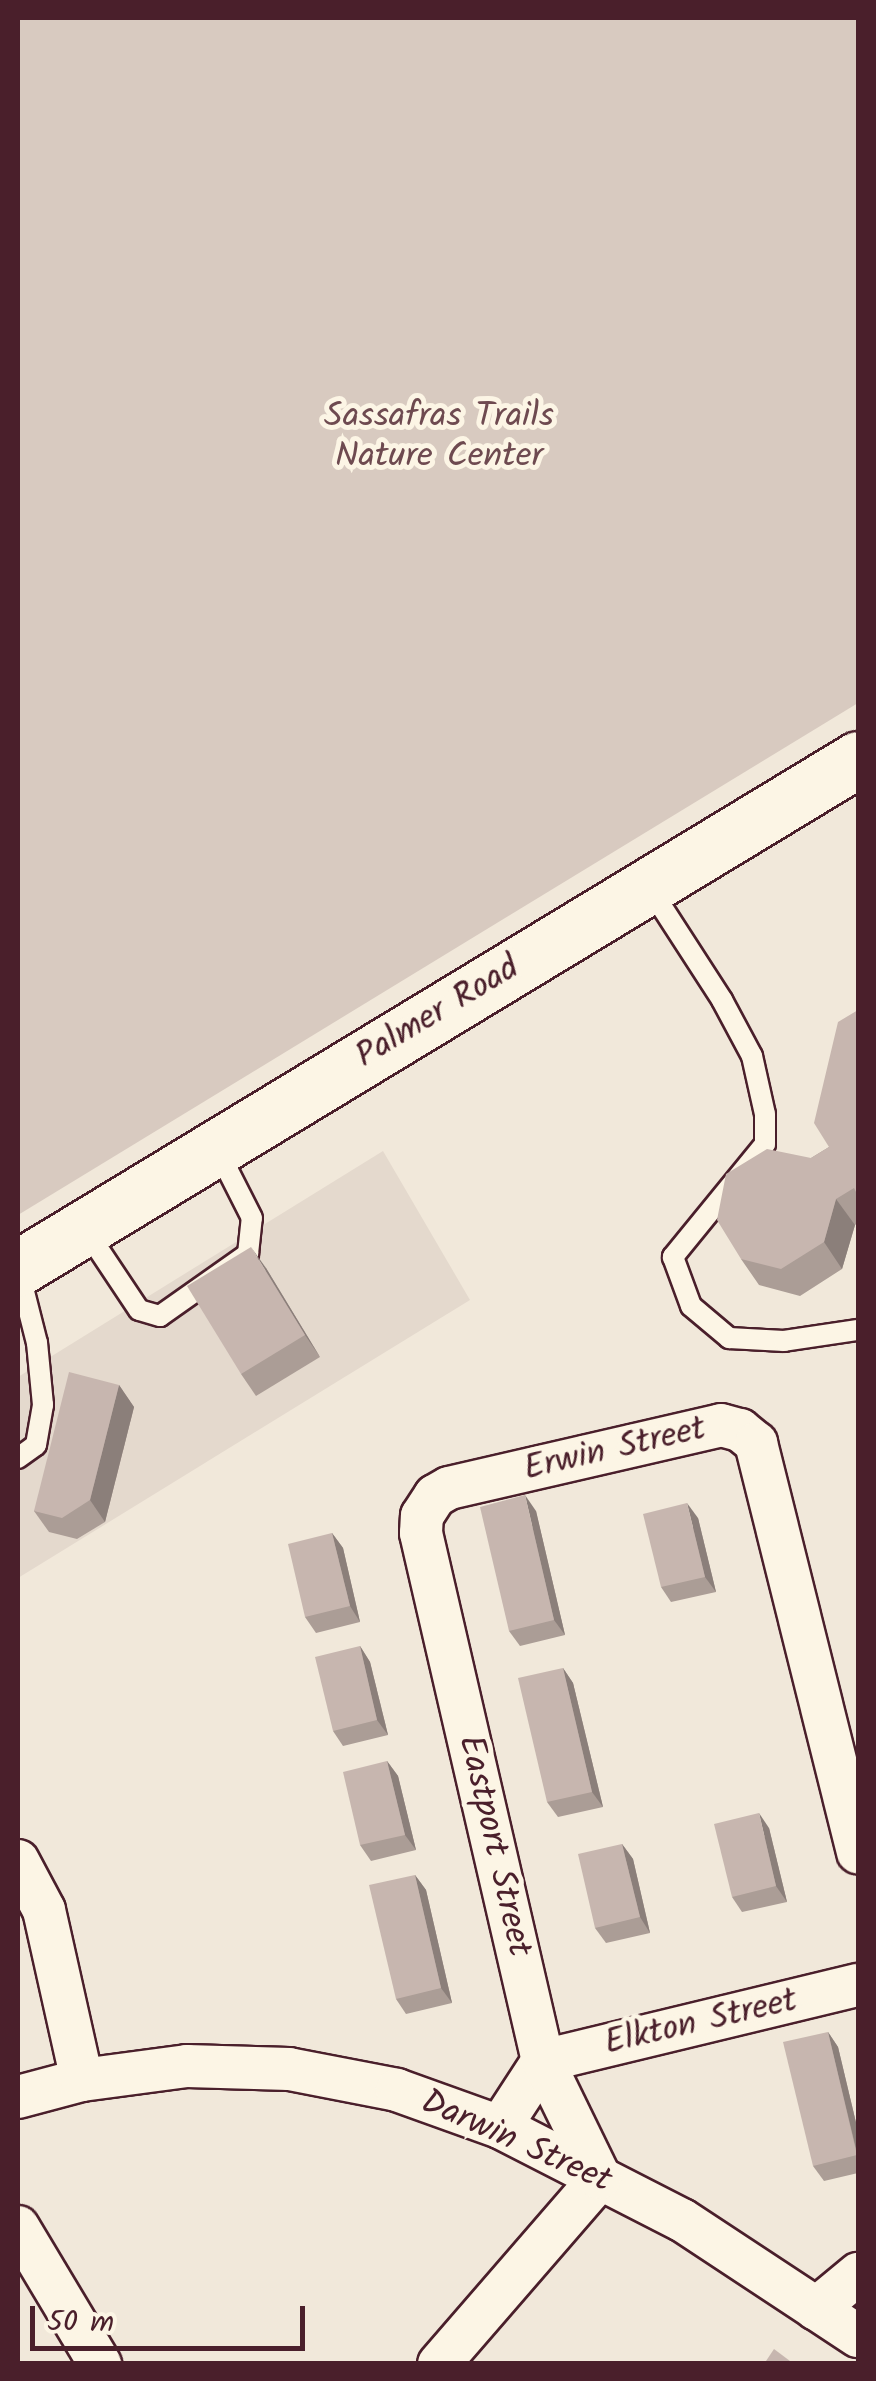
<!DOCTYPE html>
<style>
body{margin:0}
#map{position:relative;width:876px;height:2381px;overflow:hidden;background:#f1e8da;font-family:Kalam,sans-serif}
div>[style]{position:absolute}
.built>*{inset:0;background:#e4d9cd}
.green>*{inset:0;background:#d8cac0}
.roads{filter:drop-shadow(2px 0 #4a1f2b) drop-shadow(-2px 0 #4a1f2b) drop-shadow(0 2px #4a1f2b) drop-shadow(0 -2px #4a1f2b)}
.lane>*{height:20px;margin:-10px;padding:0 10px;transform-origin:10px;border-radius:10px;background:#fcf5e5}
.street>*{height:42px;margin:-21px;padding:0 21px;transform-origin:21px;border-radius:21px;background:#fcf5e5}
.secondary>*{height:55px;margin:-27.5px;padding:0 27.5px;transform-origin:27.5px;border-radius:27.5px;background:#fcf5e5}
.wall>*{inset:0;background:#ab9d96}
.shaded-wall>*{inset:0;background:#8b7f7a}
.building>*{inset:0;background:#c7b6af}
span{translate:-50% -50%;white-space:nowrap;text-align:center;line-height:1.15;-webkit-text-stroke:10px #fcf5e5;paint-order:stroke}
.park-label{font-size:35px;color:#6e4a50}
.street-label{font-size:35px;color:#4a1f2b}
.frame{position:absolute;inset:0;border:20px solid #4a1f2b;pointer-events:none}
.scale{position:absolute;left:30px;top:2306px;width:275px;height:45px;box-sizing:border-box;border:5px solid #4a1f2b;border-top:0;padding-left:12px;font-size:30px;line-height:35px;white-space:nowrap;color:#4a1f2b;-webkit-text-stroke:8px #fcf5e5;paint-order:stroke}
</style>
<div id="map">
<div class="built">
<i style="clip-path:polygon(383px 1151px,470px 1300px,18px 1578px,18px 1377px)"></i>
</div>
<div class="green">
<i style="clip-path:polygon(18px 18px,858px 18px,858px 703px,18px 1215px)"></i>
</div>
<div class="roads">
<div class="lane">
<i style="left:649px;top:887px;width:135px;rotate:57.1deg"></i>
<i style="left:722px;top:1000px;width:64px;rotate:61.8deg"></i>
<i style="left:752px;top:1056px;width:59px;rotate:77.4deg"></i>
<i style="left:765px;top:1114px;width:30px;rotate:90deg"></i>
<i style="left:765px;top:1144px;width:146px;rotate:129.2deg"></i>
<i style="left:673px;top:1257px;width:52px;rotate:69.8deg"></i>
<i style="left:691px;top:1306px;width:50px;rotate:40.1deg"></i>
<i style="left:729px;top:1338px;width:55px;rotate:3.1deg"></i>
<i style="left:784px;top:1341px;width:75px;rotate:-8.5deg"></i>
<i style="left:85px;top:1229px;width:97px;rotate:56.3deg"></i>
<i style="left:139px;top:1310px;width:22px;rotate:16deg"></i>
<i style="left:160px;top:1316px;width:108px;rotate:-35.2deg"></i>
<i style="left:248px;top:1254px;width:36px;rotate:-84deg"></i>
<i style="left:252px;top:1218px;width:77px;rotate:-116.9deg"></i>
<i style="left:18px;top:1458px;width:22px;rotate:-36deg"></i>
<i style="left:36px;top:1445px;width:41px;rotate:-80.1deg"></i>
<i style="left:43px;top:1405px;width:62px;rotate:-95.5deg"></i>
<i style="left:37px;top:1343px;width:77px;rotate:-104.2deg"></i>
</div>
<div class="street">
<i style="left:18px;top:1861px;width:55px;rotate:62deg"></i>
<i style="left:44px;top:1910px;width:174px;rotate:77.4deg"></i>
<i style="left:18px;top:2097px;width:66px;rotate:-14.9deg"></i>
<i style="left:82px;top:2080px;width:106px;rotate:-7.6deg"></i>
<i style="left:187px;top:2066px;width:102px;rotate:1.7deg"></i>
<i style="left:289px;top:2069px;width:110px;rotate:11deg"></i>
<i style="left:397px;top:2090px;width:109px;rotate:19.8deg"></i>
<i style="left:500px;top:2127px;width:204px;rotate:27.1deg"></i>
<i style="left:682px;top:2220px;width:211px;rotate:33.4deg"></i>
<i style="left:500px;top:2127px;width:79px;rotate:-56.9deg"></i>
<i style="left:543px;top:2061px;width:324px;rotate:-13.6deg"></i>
<i style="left:18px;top:2227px;width:160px;rotate:59.1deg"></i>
<i style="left:816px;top:2309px;width:55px;rotate:-39.8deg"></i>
<i style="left:439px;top:2364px;width:246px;rotate:-49.1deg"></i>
<i style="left:600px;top:2178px;width:130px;rotate:-116deg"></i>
<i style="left:543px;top:2061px;width:542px;rotate:-103.01deg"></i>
<i style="left:421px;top:1533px;width:17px;rotate:-87deg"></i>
<i style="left:422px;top:1516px;width:24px;rotate:-57deg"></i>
<i style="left:435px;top:1496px;width:16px;rotate:-30deg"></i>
<i style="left:449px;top:1488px;width:279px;rotate:-13deg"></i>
<i style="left:721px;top:1425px;width:20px;rotate:15deg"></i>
<i style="left:740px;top:1430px;width:21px;rotate:39deg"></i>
<i style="left:756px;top:1443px;width:422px;rotate:76deg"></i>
</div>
<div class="secondary">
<i style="left:18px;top:1268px;width:982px;rotate:-31.21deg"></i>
</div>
</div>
<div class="wall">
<i style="clip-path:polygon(858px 1010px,858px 1223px,855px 1225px,842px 1269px,800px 1296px,759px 1285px,741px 1259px,811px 1158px,829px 1147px)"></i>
<i style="clip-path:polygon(266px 1268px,320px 1357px,256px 1396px,241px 1374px)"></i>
<i style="clip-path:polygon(119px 1385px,134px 1407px,105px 1522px,77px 1539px,49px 1532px,34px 1511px)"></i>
<i style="clip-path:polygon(536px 1511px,565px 1635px,520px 1646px,509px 1631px)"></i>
<i style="clip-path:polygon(698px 1518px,716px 1592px,671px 1602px,661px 1587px)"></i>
<i style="clip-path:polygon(332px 1533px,343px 1548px,360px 1622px,316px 1633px,305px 1617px)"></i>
<i style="clip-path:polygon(360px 1646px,370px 1662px,388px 1735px,343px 1746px,333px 1731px)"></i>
<i style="clip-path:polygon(563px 1668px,573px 1683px,603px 1807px,558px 1817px,547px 1802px)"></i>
<i style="clip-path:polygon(387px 1761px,398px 1776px,416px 1850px,371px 1861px,360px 1845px)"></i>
<i style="clip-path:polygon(769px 1828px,787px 1902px,742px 1912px,732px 1897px)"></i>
<i style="clip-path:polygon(622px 1844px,633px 1859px,650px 1933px,606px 1943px,595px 1928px)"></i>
<i style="clip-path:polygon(415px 1875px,426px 1890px,452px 2003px,406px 2014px,396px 1999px)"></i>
<i style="clip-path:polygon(828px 2032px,838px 2047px,858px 2131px,858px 2173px,824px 2181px,813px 2166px)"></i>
</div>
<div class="shaded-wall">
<i style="clip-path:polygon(836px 1199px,855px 1225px,842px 1269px,824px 1242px)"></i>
<i style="clip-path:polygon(251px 1247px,266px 1268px,320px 1357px,305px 1335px)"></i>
<i style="clip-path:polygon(119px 1385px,134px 1407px,105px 1522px,90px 1500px)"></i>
<i style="clip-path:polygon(525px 1495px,536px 1511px,565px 1635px,554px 1620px)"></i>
<i style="clip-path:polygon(687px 1503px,698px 1518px,716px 1592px,705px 1577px)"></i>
<i style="clip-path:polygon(332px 1533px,343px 1548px,360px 1622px,350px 1606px)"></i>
<i style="clip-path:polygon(360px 1646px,370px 1662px,388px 1735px,377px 1720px)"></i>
<i style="clip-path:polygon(563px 1668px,573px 1683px,603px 1807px,592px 1792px)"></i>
<i style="clip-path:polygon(387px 1761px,398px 1776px,416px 1850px,405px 1835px)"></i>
<i style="clip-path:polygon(759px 1813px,769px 1828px,787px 1902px,776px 1886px)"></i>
<i style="clip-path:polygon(622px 1844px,633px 1859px,650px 1933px,640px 1917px)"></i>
<i style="clip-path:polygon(415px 1875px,426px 1890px,452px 2003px,441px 1988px)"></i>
<i style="clip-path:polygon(828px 2032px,838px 2047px,858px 2131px,858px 2157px)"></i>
</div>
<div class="building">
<i style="clip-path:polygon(858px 1010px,858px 1196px,854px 1188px,836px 1199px,824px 1242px,781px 1269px,741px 1259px,717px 1220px,726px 1174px,767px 1149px,811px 1158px,829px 1147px,814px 1123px,838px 1022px)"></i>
<i style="clip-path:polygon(251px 1247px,305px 1335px,241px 1374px,187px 1286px)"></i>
<i style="clip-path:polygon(69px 1372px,119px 1385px,90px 1500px,62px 1518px,34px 1511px)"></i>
<i style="clip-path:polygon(525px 1495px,554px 1620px,509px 1631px,480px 1507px)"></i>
<i style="clip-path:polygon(687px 1503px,705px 1577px,661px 1587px,643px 1514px)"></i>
<i style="clip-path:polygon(332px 1533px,350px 1606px,305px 1617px,288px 1544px)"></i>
<i style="clip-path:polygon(360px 1646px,377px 1720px,333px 1731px,315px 1657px)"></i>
<i style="clip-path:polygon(563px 1668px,592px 1792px,547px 1802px,518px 1678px)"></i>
<i style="clip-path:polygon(387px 1761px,405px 1835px,360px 1845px,343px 1772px)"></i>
<i style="clip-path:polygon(759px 1813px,776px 1886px,732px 1897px,714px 1824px)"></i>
<i style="clip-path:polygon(622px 1844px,640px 1917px,595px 1928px,578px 1854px)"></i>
<i style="clip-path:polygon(415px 1875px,441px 1988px,396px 1999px,369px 1885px)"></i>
<i style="clip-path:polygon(828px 2032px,857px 2155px,813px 2166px,783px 2042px)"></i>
<i style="clip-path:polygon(774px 2349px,794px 2364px,764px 2364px)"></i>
</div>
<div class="park-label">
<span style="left:439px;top:437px">Sassafras Trails<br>Nature Center</span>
</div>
<div class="street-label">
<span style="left:438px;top:1013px;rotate:-31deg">Palmer Road</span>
<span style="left:615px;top:1450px;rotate:-13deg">Erwin Street</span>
<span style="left:494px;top:1846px;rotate:77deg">Eastport Street</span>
<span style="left:701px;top:2023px;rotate:-13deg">Elkton Street</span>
<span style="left:516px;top:2142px;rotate:24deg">Darwin Street</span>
</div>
<div class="frame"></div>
<div class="scale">50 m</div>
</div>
